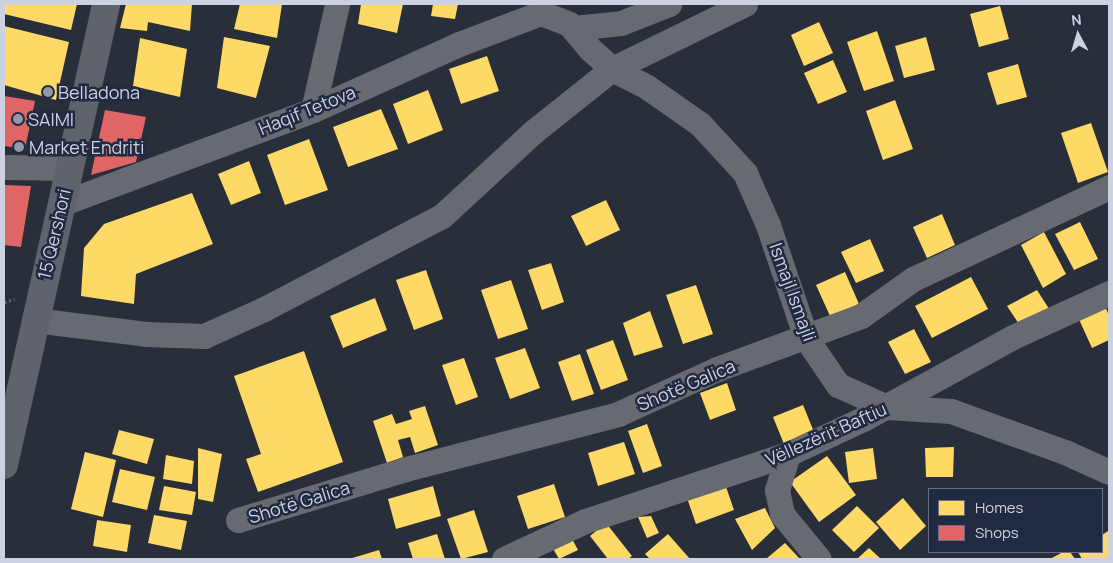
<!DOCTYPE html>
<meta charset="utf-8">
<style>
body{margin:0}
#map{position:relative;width:1113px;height:563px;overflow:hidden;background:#282e3a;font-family:Manrope,sans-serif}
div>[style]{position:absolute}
.homes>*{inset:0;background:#ffd966}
.shops>*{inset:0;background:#e06666}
.path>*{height:3px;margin-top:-1.5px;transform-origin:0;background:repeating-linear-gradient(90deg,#62656d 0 2.5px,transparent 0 5px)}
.street>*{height:25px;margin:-12.5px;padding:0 12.5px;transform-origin:12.5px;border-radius:12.5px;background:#676a70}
.secondary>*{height:28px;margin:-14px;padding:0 14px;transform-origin:14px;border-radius:14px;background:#5f646c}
.dots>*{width:14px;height:14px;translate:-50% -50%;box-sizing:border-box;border:2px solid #212a41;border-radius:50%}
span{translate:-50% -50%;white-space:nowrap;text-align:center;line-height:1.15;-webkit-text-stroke:5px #212a41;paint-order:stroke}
.poi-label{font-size:18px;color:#ccd2e2}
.left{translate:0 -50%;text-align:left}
.street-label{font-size:18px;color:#ccd2e2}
.frame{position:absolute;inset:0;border:5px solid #ccd2e2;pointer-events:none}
.legend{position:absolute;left:928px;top:488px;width:175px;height:65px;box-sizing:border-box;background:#212a41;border:1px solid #656d81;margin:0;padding:6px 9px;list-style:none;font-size:15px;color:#ccd2e2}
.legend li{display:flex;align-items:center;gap:10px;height:25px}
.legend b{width:25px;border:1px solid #656d81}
.north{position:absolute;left:1053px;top:10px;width:50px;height:50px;-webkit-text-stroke:4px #212a41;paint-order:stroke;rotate:354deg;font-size:14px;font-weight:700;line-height:20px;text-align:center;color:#ccd2e2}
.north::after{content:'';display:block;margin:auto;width:18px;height:22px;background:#ccd2e2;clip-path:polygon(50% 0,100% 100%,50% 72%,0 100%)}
</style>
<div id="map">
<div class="homes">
<i style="clip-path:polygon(4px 4px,77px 4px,71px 30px,4px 14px)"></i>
<i style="clip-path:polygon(126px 4px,192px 4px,190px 31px,148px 22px,147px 31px,120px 28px)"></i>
<i style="clip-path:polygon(240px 4px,282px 4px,277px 38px,234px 29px)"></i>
<i style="clip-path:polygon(361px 4px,403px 4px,397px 33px,358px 24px)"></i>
<i style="clip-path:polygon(433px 4px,458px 4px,455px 19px,431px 16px)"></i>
<i style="clip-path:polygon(1000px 6px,1009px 39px,979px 47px,970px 14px)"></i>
<i style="clip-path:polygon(819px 22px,833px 53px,804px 66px,791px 35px)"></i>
<i style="clip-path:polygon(4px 26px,69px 42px,56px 100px,4px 85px)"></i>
<i style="clip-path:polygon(877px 31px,894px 81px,864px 91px,847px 42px)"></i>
<i style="clip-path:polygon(224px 37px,270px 46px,256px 98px,217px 88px)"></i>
<i style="clip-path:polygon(926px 37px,935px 70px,904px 78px,895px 46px)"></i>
<i style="clip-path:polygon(140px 38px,187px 49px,180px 97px,133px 86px)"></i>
<i style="clip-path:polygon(487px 56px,499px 91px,461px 104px,449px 69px)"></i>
<i style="clip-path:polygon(833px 60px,847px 92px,818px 104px,804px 73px)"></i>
<i style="clip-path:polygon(1018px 64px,1027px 97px,997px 105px,987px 73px)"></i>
<i style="clip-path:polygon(428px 90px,443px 130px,408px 144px,393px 104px)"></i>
<i style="clip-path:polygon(895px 100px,913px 149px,883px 160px,866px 111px)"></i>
<i style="clip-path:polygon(381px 109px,398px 149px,348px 167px,333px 127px)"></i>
<i style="clip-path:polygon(1091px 123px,1108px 172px,1078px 183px,1061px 133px)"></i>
<i style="clip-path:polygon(309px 139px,328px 190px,285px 205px,267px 155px)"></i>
<i style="clip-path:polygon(249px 161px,261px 193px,231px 205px,218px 174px)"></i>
<i style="clip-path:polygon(192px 193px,213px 244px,136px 274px,134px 304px,81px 296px,84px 248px,104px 224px)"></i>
<i style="clip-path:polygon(606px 200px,620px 230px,586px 246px,571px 216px)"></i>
<i style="clip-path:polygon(942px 214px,955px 245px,927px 258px,913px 227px)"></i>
<i style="clip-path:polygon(1080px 222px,1098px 259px,1074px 270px,1055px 234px)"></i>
<i style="clip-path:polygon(1044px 232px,1066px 274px,1043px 288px,1021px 245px)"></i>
<i style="clip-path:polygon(870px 239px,884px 271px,856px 283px,841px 252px)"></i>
<i style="clip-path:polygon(551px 263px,564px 302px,542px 310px,528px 270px)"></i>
<i style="clip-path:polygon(426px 270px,443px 319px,414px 330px,396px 280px)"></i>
<i style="clip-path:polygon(845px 272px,859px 304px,830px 316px,816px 285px)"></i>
<i style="clip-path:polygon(971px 277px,988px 309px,932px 338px,915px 306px)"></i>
<i style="clip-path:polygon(511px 280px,528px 329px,498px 339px,481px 290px)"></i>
<i style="clip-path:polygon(696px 285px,713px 334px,683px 344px,666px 295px)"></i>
<i style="clip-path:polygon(1037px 290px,1051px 312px,1021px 327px,1007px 306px)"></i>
<i style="clip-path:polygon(375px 298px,387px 330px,343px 348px,330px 316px)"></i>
<i style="clip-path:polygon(1104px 303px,1109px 316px,1109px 340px,1092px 348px,1077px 315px)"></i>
<i style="clip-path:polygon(650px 311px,663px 347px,634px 356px,623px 323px)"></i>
<i style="clip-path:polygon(914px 329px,931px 362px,905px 374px,888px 342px)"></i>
<i style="clip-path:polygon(613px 340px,628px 380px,601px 390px,586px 350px)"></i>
<i style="clip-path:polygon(525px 348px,540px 388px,510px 399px,495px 358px)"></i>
<i style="clip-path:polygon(304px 351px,343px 462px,258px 492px,246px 459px,261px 454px,234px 376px)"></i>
<i style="clip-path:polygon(580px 354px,594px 394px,572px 401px,558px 362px)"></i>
<i style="clip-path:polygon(464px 358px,478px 397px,456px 405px,442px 365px)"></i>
<i style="clip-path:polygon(727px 383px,736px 410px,710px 420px,700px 393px)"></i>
<i style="clip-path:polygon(803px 405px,814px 432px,784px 444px,773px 417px)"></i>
<i style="clip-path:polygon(425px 406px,438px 445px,415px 453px,410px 437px,398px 440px,403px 457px,387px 463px,373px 421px,392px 414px,396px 424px,412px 419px,409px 411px)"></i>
<i style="clip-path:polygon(647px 424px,662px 466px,643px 473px,628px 431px)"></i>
<i style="clip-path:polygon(119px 430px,154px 439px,147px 464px,112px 454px)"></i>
<i style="clip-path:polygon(624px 442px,635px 474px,598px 486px,588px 453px)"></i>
<i style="clip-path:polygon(954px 447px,953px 477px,926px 477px,925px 448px)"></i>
<i style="clip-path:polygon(198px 448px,222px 454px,213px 502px,198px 499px)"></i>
<i style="clip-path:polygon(873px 448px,877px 479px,849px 483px,845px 452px)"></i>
<i style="clip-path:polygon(85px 452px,116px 460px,103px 517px,71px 509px)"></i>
<i style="clip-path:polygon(166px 455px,194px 461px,192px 484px,163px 479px)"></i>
<i style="clip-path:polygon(827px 456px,856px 495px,819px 522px,790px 482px)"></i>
<i style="clip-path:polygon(120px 469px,155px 477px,147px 510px,112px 502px)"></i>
<i style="clip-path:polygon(554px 484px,565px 517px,528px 529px,517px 496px)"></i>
<i style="clip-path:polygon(725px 484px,734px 510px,696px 524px,687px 498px)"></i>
<i style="clip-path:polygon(164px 486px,196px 492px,192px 515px,159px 510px)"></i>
<i style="clip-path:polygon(433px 486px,441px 516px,396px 529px,388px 499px)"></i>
<i style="clip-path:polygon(903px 498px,926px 526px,900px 550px,876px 522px)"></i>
<i style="clip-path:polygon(857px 506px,879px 528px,854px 552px,832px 530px)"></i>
<i style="clip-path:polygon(765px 508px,775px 528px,752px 550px,735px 519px)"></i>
<i style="clip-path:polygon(474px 510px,488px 552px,461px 559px,447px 519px)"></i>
<i style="clip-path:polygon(154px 515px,187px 521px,181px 550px,148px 543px)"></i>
<i style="clip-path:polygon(651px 516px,659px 533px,647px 538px,638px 517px)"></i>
<i style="clip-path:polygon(97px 520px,131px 525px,127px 552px,93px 546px)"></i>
<i style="clip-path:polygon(606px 523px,632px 556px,628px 559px,608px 559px,590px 536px)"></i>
<i style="clip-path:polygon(1108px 531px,1109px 559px,1082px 559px,1078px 552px,1102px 552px,1102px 535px)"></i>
<i style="clip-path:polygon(437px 534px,445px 559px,413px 559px,408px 543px)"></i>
<i style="clip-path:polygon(668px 534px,690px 559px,650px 559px,645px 554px)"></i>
<i style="clip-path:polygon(570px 535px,578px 550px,559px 559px,551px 545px)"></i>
<i style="clip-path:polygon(785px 543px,800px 559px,766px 559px)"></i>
<i style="clip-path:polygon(869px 548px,881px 559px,857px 559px)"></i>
<i style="clip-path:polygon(379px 550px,382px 559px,349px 559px)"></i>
<i style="clip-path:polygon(1063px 552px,1070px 552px,1075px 559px,1050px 559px)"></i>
</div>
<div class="shops">
<i style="clip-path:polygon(4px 96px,35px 101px,25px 149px,4px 146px)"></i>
<i style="clip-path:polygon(105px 110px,146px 117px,136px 162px,91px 175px)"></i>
<i style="clip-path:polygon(4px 185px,31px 186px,21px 247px,4px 245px)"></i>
</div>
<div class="path">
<i style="left:4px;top:302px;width:11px;rotate:-15deg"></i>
</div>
<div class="street">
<i style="left:541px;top:13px;width:30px;rotate:21deg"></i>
<i style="left:569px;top:24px;width:33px;rotate:50deg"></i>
<i style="left:590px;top:49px;width:30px;rotate:42deg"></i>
<i style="left:612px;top:69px;width:39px;rotate:27deg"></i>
<i style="left:647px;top:87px;width:65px;rotate:34.9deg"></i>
<i style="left:700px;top:124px;width:67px;rotate:47.4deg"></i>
<i style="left:745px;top:173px;width:57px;rotate:66.1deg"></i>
<i style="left:768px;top:225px;width:119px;rotate:71.4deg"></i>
<i style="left:806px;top:338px;width:57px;rotate:55.8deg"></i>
<i style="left:838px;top:385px;width:54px;rotate:24.2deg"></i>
<i style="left:887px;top:407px;width:64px;rotate:3.6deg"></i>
<i style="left:951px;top:411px;width:121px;rotate:19.8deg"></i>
<i style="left:1065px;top:452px;width:48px;rotate:24.4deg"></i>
<i style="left:573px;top:28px;width:48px;rotate:-5.9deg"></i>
<i style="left:621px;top:23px;width:52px;rotate:-21.6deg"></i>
<i style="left:313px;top:110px;width:109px;rotate:-77.2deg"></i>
<i style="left:4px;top:167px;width:66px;rotate:0.9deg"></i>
<i style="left:63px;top:203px;width:267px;rotate:-20.4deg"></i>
<i style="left:313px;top:110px;width:160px;rotate:-24.3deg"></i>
<i style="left:459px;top:44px;width:88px;rotate:-20.7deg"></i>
<i style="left:34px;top:320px;width:113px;rotate:7.1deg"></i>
<i style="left:146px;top:334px;width:58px;rotate:2deg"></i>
<i style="left:204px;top:336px;width:66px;rotate:-24.2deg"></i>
<i style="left:264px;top:309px;width:201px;rotate:-27.6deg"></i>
<i style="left:442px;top:216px;width:124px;rotate:-42.7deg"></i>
<i style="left:533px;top:132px;width:101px;rotate:-38.6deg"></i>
<i style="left:612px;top:69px;width:148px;rotate:-26deg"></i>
<i style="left:788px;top:454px;width:38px;rotate:107deg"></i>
<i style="left:777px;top:490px;width:25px;rotate:78deg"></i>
<i style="left:782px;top:514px;width:58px;rotate:50.6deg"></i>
<i style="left:238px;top:520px;width:176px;rotate:-16.9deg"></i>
<i style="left:406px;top:469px;width:219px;rotate:-14.5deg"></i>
<i style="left:618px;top:414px;width:109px;rotate:-24.4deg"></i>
<i style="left:717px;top:369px;width:153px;rotate:-20.2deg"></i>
<i style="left:861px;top:316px;width:64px;rotate:-35.4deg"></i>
<i style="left:913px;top:279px;width:217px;rotate:-25.1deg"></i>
<i style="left:504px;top:559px;width:89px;rotate:-25.1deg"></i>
<i style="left:585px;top:521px;width:214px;rotate:-18.3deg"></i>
<i style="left:788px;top:454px;width:83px;rotate:-25deg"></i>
<i style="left:863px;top:419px;width:171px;rotate:-28.7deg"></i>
<i style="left:1013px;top:337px;width:106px;rotate:-24.6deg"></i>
</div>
<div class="secondary">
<i style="left:4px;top:465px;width:472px;rotate:-77.5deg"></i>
</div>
<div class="dots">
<i style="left:48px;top:92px;background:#9399a7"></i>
<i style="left:18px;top:119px;background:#9399a7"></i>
<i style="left:19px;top:147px;background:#9399a7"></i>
</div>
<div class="poi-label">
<span class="left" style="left:58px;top:92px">Belladona</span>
<span class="left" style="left:28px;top:119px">SAIMI</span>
<span class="left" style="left:29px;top:147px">Market Endriti</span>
</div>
<div class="street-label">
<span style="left:307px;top:110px;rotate:-22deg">Haqif Tetova</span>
<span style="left:54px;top:234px;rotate:-77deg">15 Qershori</span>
<span style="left:793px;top:292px;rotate:70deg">Ismajl Ismajli</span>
<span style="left:686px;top:385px;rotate:-23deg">Shotë Galica</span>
<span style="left:826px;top:434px;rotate:-24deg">Vëllezërit Baftiu</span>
<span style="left:299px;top:502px;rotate:-17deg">Shotë Galica</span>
</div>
<div class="frame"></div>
<ul class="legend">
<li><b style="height:14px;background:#ffd966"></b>Homes</li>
<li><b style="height:14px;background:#e06666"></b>Shops</li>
</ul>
<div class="north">N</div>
</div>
